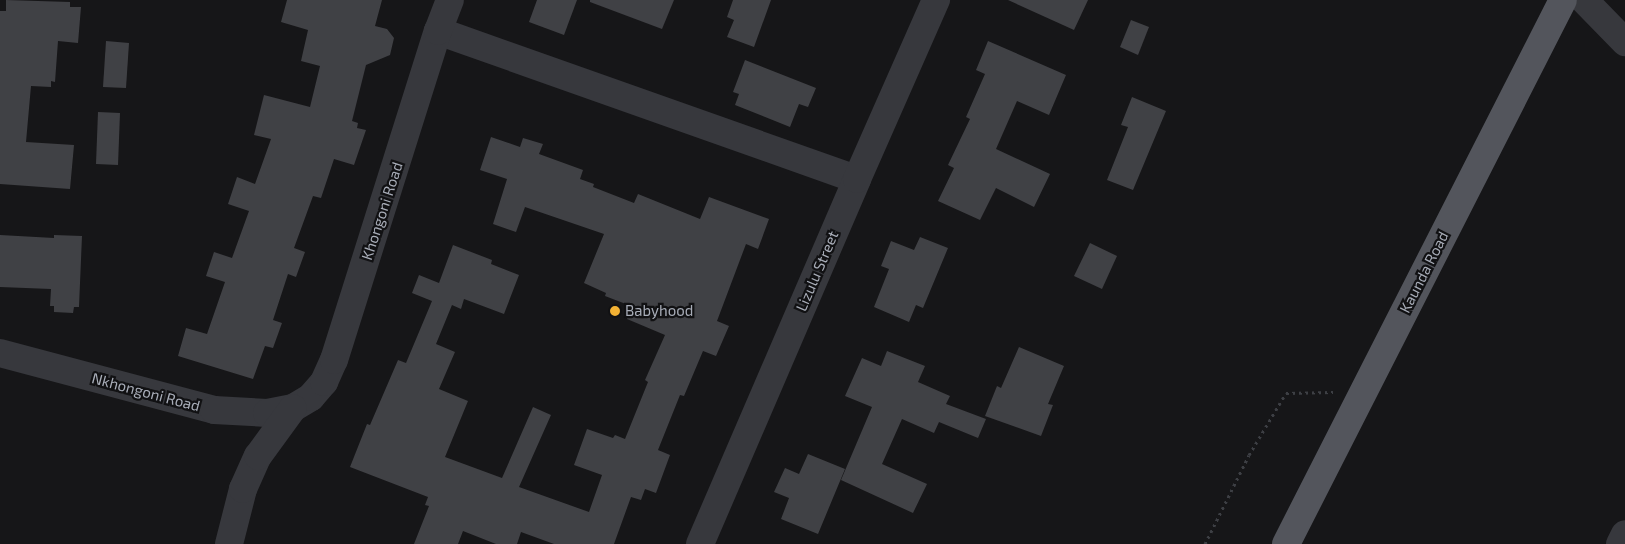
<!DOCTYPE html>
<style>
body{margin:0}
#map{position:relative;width:1625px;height:544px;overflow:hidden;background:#161618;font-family:"Exo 2",sans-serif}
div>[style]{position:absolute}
.building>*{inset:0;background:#404145}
.path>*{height:3px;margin-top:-1.5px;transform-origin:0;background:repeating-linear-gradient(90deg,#3d3f44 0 2.5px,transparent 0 6.5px)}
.minor>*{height:28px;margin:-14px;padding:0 14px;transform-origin:14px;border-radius:14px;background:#37383d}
.major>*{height:28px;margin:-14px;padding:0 14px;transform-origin:14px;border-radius:14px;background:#53555c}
.dots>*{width:14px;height:14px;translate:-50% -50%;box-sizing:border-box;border:2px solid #111113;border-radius:50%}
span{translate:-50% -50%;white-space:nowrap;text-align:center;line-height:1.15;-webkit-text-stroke:4.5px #111113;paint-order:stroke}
.street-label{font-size:15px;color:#a8adb8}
.poi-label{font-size:15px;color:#a8adb8}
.left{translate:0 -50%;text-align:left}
</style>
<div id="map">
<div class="building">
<i style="clip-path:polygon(6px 0,70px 2px,70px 7px,81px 7px,78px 43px,58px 41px,55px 82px,51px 81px,51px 87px,31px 86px,26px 142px,74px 145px,70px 189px,0 184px,0 11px,6px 11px)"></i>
<i style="clip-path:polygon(287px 0,382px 0,375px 26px,387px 29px,394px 38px,390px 55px,366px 65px,352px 121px,358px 123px,357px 128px,366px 130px,354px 165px,334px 159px,321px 198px,313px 196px,294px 248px,305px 252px,296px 277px,288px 274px,273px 320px,282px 323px,273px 348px,265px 346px,253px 379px,178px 356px,186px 328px,207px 334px,225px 282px,206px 276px,214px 252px,232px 258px,249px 211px,228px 204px,237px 177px,255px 184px,271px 139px,254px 135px,264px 95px,310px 107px,320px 66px,301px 61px,308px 30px,281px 22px)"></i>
<i style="clip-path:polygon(537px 0,577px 0,564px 35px,529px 22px)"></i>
<i style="clip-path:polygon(590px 0,674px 0,662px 29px,590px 2px)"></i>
<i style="clip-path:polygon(733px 0,771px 0,754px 47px,727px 37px,734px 20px,727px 17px)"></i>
<i style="clip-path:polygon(1008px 0,1088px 0,1074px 30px)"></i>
<i style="clip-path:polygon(1131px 20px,1149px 27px,1138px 55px,1120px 47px)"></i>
<i style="clip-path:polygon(106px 41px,129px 43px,126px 88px,103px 87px)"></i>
<i style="clip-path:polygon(988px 41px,1066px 75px,1049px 115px,1017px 101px,996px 149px,1050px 174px,1034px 207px,996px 188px,980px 220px,938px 201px,954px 168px,948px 165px,970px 119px,966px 117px,985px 74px,976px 70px)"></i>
<i style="clip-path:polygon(745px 60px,816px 88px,808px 107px,799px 104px,790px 127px,735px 105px,739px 94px,733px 92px)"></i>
<i style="clip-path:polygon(1132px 97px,1166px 111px,1133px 190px,1107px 180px,1128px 127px,1121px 125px)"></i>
<i style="clip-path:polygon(98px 112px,120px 113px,118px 165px,96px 164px)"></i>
<i style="clip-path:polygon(491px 137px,520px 147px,523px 138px,543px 144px,539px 154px,583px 170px,580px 179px,594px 184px,593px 187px,634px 203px,638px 194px,700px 219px,709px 197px,769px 219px,758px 249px,746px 244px,717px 321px,729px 326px,716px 356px,703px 351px,684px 396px,680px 395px,658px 450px,670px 455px,656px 493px,645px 489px,641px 500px,631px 497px,614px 544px,554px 544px,521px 532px,517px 544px,496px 544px,463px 531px,458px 544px,414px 544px,429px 506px,425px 505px,428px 497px,350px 467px,367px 424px,370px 425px,398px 360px,406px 363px,432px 301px,412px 293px,419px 275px,439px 283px,453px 245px,492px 260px,491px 264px,519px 275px,504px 314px,464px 299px,461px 309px,452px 305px,436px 344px,455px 352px,439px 389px,468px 401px,445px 457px,502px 478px,533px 407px,551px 415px,519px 487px,589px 512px,602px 475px,574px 465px,587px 429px,613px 438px,615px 435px,625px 439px,648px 382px,645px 380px,665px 335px,627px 319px,631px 306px,605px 296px,606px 293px,584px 283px,604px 234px,525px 207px,516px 232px,493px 224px,507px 179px,480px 170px)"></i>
<i style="clip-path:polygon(0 235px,54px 238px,54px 235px,82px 236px,79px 307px,74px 307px,73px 313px,54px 312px,54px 306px,50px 306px,51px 289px,0 287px)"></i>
<i style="clip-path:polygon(920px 237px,948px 248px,923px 308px,916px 305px,909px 322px,874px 307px,889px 269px,881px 266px,891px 241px,914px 250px)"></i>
<i style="clip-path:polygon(1090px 243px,1117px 256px,1102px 289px,1074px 276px)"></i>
<i style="clip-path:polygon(1019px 347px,1064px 366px,1048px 404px,1053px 405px,1041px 436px,985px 416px,997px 386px,1001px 388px)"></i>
<i style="clip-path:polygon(887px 351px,925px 366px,918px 382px,950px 396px,946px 404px,986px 419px,978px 438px,939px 422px,934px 433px,902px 419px,882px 464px,927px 484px,913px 513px,841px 480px,872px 407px,845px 396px,862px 358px,881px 366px)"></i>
<i style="clip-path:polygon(808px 454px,845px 469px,818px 534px,781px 519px,789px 498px,774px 492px,785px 468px,799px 474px)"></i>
</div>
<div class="path">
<i style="left:1205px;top:544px;width:99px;rotate:-63.7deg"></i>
<i style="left:1249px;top:455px;width:72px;rotate:-59.2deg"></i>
<i style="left:1286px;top:393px;width:47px;rotate:-1.2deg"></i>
</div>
<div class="minor">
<i style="left:1584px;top:0;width:59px;rotate:45.7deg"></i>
<i style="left:438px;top:31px;width:444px;rotate:19.5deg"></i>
<i style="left:0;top:353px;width:221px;rotate:14.9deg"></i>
<i style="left:214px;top:410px;width:53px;rotate:3.2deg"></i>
<i style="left:267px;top:413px;width:26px;rotate:-11deg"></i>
<i style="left:293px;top:408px;width:21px;rotate:-31deg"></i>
<i style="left:311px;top:397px;width:20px;rotate:-49deg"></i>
<i style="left:324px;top:382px;width:24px;rotate:-66deg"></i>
<i style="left:334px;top:360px;width:345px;rotate:-72.5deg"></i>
<i style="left:438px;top:31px;width:33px;rotate:-69deg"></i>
<i style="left:229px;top:544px;width:57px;rotate:-75.7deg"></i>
<i style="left:243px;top:489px;width:36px;rotate:-66deg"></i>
<i style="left:258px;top:456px;width:59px;rotate:-53.9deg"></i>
<i style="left:700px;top:544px;width:397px;rotate:-66.7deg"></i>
<i style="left:857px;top:179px;width:196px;rotate:-66.2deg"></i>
<i style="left:1620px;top:544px;width:11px;rotate:-63deg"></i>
</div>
<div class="major">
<i style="left:1286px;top:544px;width:610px;rotate:-63.02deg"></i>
</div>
<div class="dots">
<i style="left:615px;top:311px;background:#f2b134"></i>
</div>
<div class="street-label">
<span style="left:382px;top:211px;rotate:-72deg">Khongoni Road</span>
<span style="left:817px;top:271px;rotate:-67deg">Lizulu Street</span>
<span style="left:1424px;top:272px;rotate:-63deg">Kaunda Road</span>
<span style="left:146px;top:392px;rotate:15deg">Nkhongoni Road</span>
</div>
<div class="poi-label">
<span class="left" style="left:625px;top:311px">Babyhood</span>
</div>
</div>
